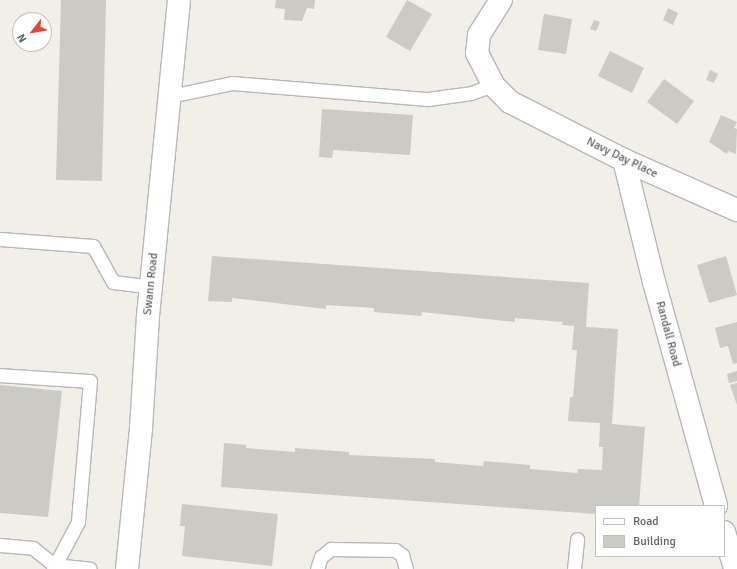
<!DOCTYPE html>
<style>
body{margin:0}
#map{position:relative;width:737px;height:569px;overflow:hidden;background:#f1efe8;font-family:Signika,sans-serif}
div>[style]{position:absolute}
.building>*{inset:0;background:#cccac5}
.roads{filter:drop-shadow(1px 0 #b5b8bc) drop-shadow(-1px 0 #b5b8bc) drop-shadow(0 1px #b5b8bc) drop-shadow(0 -1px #b5b8bc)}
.lane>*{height:13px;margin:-6.5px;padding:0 6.5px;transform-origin:6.5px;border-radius:6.5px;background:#fff}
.street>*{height:22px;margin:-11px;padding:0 11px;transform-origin:11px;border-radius:11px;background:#fff}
span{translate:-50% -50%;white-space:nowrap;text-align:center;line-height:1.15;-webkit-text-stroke:4px #fff;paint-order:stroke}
.street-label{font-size:12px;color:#5f6368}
.legend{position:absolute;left:595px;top:505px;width:130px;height:52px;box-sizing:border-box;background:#fff;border:1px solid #bfc1c3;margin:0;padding:5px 7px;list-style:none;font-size:12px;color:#5f6368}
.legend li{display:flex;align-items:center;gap:8px;height:20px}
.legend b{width:20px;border:1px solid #bfc1c3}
.north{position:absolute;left:12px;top:12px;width:40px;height:40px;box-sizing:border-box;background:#fff;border:1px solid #bfc1c3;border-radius:50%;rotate:239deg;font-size:11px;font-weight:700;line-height:16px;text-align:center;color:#5f6368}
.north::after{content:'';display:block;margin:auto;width:14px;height:18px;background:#ea4335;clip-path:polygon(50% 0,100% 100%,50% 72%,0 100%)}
</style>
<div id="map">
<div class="building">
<i style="clip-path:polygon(61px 0,106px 0,102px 181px,56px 180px)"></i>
<i style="clip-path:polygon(276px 0,315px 0,314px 9px,307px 8px,302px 21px,284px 20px,285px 9px,275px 8px)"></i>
<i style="clip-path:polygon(407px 0,432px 14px,410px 51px,386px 37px)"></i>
<i style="clip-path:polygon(668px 8px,678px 13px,673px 25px,663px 20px)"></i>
<i style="clip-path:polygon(544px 14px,572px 19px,566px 54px,538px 50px)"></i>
<i style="clip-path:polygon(594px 20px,600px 22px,596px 31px,590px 29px)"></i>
<i style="clip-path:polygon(610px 51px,644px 68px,632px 93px,598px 76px)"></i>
<i style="clip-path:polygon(710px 70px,718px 74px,714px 83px,706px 80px)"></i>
<i style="clip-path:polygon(664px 79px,694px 101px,677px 124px,647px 102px)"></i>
<i style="clip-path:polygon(322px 109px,413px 115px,410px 155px,333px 150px,332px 158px,319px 157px)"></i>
<i style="clip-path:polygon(721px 115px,737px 122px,734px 128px,737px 129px,736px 154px,728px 151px,727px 154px,709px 142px)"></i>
<i style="clip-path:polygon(212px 256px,589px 283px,586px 327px,618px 329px,612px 424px,645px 427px,639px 506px,596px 506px,596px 514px,221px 487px,224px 443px,246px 445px,246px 448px,295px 452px,295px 448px,349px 452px,349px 455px,435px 459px,435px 462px,483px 466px,484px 461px,530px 465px,530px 469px,577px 473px,578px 469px,602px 470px,603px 447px,599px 447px,600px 423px,568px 421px,570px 397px,573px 397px,577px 350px,572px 350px,574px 326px,562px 325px,563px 322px,515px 318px,515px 322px,422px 312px,421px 316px,374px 312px,374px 308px,326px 305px,326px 309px,232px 298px,232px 302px,208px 301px)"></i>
<i style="clip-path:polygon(726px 256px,737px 295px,709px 303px,697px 265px)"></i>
<i style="clip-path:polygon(737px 322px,737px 363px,733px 364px,728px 346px,720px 348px,715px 328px)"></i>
<i style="clip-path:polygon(737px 371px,737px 381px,729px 383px,727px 374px)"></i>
<i style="clip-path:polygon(737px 383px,737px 405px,730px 385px)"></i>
<i style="clip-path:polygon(0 385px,62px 391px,48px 517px,0 513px)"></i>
<i style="clip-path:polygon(182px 504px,278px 514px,272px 566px,182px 556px,185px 526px,180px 526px)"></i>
</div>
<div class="roads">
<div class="lane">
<i style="left:170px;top:96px;width:63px;rotate:-11.8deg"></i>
<i style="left:232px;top:83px;width:197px;rotate:4.7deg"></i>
<i style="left:428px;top:99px;width:43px;rotate:-7.9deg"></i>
<i style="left:471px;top:93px;width:23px;rotate:-20deg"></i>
<i style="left:0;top:239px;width:93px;rotate:4.3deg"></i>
<i style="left:93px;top:246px;width:41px;rotate:60.9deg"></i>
<i style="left:113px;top:282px;width:38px;rotate:7deg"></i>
<i style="left:0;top:375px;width:90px;rotate:3.8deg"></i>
<i style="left:90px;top:381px;width:142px;rotate:94.9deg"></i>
<i style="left:78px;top:522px;width:53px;rotate:118deg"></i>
<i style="left:0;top:545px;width:33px;rotate:5deg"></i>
<i style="left:33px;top:548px;width:27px;rotate:39deg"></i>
<i style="left:54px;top:565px;width:36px;rotate:6deg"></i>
<i style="left:317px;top:569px;width:13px;rotate:-72deg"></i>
<i style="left:321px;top:557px;width:13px;rotate:-39deg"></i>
<i style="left:331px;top:549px;width:64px;rotate:0.9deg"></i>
<i style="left:395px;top:550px;width:9px;rotate:36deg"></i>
<i style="left:402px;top:555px;width:15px;rotate:74deg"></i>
<i style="left:574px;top:569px;width:30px;rotate:-84deg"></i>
</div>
<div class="street">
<i style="left:501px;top:0;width:41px;rotate:122.2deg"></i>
<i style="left:479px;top:35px;width:18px;rotate:96deg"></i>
<i style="left:477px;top:53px;width:36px;rotate:63deg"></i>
<i style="left:493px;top:85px;width:24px;rotate:45deg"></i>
<i style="left:510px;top:102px;width:128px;rotate:27deg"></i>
<i style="left:624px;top:160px;width:124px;rotate:23.9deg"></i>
<i style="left:624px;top:160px;width:126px;rotate:76.2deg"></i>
<i style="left:654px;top:282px;width:232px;rotate:74.5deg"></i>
<i style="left:724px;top:532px;width:39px;rotate:73deg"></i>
<i style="left:127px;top:569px;width:142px;rotate:-84.3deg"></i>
<i style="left:141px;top:428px;width:112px;rotate:-86.4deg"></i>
<i style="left:148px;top:316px;width:318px;rotate:-84.4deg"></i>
</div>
</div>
<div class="street-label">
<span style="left:622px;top:158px;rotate:26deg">Navy Day Place</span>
<span style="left:151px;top:284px;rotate:-84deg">Swann Road</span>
<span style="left:668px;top:334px;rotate:75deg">Randall Road</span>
</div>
<ul class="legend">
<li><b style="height:5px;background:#fff"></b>Road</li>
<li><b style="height:11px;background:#cccac5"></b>Building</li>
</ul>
<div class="north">N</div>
</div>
